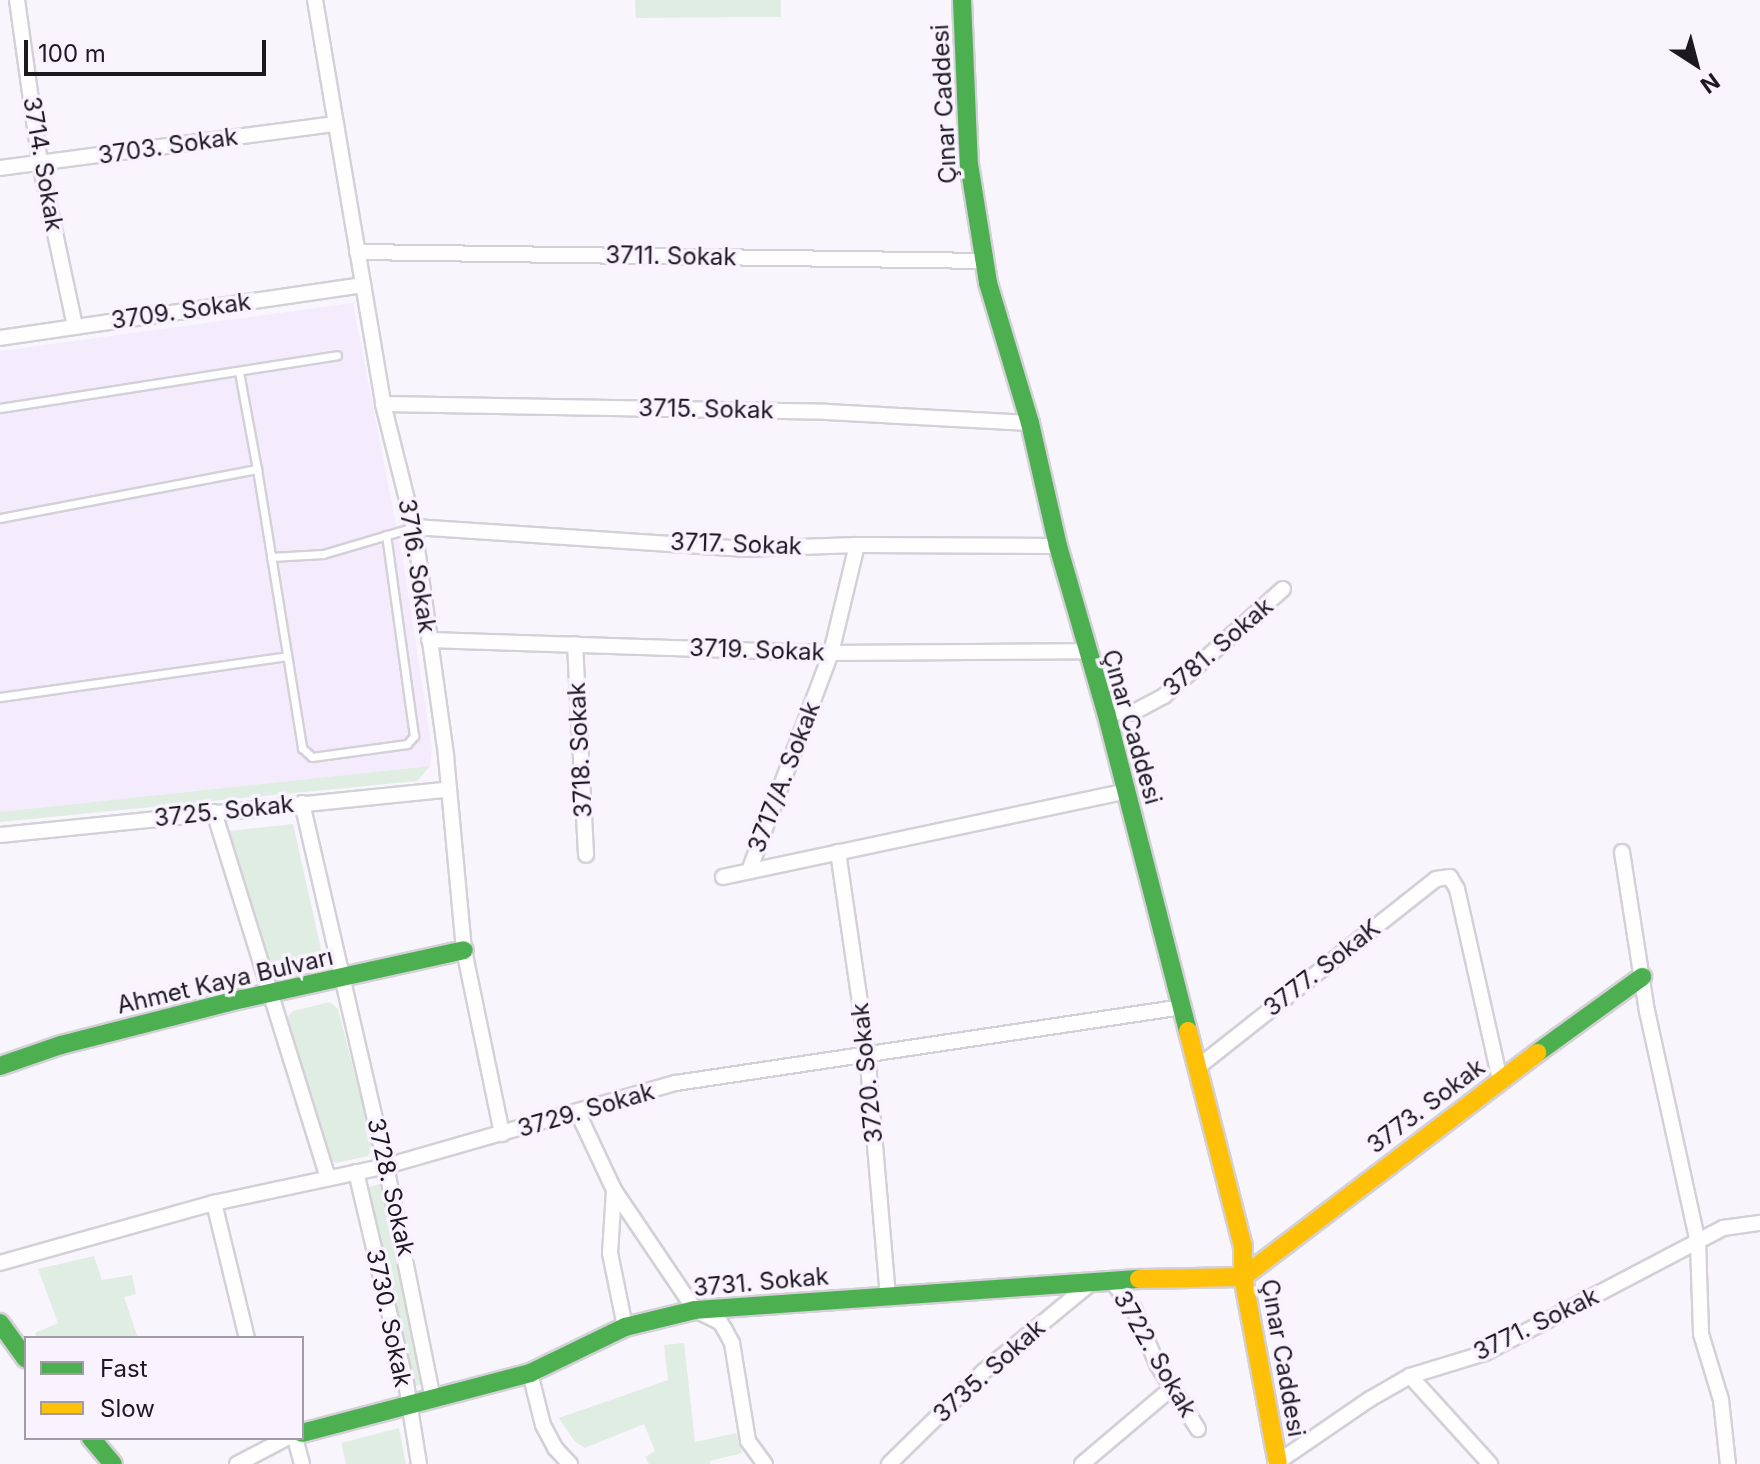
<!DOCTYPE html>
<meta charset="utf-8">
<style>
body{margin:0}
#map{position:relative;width:1760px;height:1464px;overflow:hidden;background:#f9f5fc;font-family:Inter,sans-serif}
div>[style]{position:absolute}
.built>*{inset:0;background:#f4ebfd}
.green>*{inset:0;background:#e0ede2}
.roads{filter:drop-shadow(2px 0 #d3d0d7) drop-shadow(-2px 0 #d3d0d7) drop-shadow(0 2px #d3d0d7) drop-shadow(0 -2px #d3d0d7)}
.lane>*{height:7px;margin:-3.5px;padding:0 3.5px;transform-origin:3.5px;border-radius:3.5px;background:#fefeff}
.street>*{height:14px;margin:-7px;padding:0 7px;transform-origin:7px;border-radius:7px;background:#fefeff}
.fast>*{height:18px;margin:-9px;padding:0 9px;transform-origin:9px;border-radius:9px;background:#4caf50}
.slow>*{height:18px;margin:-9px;padding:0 9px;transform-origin:9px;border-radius:9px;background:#ffc107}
span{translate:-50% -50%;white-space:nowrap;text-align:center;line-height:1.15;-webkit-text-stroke:7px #f9f2ff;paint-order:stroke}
.street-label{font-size:24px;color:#1d1920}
.legend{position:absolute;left:24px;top:1336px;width:280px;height:104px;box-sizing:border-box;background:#f9f2ff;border:2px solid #a19ba6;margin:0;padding:10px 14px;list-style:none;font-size:24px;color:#1d1920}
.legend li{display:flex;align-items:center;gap:16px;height:40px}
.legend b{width:40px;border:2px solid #a19ba6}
.north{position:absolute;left:1656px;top:24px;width:80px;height:80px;-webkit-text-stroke:6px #f9f2ff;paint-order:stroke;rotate:144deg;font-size:22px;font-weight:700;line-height:32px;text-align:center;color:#1d1920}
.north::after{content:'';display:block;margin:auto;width:28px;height:36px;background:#1d1920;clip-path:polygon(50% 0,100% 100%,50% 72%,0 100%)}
.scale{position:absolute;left:24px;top:40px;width:242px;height:36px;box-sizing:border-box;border:4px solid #1d1920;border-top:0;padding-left:10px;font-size:24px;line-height:28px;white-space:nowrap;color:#1d1920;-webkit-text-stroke:6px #f9f2ff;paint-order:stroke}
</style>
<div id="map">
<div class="built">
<i style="clip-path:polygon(353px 303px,404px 566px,432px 749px,430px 766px,0 812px,0 351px)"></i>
</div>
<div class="green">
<i style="clip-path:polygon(635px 0,781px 0,781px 17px,636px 18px)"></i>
<i style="clip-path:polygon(430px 766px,417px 781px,0 822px,0 812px)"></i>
<i style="clip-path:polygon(293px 824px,324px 962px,271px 970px,229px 831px)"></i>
<i style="clip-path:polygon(330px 1002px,338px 1009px,373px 1145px,368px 1156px,336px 1163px,326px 1156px,286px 1019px,293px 1011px)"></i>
<i style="clip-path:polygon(380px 1184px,422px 1384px,416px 1386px,366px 1188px)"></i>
<i style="clip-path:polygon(94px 1256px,102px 1280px,132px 1275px,136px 1294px,124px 1297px,138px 1338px,37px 1338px,35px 1333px,58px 1323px,38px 1269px)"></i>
<i style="clip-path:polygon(684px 1343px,695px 1442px,736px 1433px,742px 1453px,710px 1461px,710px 1464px,649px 1464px,645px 1457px,655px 1451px,644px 1424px,585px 1448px,575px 1442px,559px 1418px,668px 1380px,664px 1345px)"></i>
<i style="clip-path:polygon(399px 1428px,406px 1464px,346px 1464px,341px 1443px)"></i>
</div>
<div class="roads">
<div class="lane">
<i style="left:239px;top:372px;width:99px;rotate:79.5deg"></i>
<i style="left:0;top:408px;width:341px;rotate:-8.9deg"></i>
<i style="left:0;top:518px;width:262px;rotate:-10.8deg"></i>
<i style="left:257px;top:469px;width:283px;rotate:80.8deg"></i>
<i style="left:302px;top:748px;width:13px;rotate:42deg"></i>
<i style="left:312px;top:757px;width:96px;rotate:-7.8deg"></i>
<i style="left:407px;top:744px;width:11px;rotate:-49deg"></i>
<i style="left:414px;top:736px;width:203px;rotate:-97.9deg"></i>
<i style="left:271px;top:557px;width:52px;rotate:-3.3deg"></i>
<i style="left:323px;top:554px;width:95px;rotate:-16.5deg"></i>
<i style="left:0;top:697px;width:290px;rotate:-8.1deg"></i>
</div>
<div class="street">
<i style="left:17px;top:0;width:165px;rotate:82deg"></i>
<i style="left:40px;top:163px;width:167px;rotate:77.9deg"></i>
<i style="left:315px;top:0;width:410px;rotate:80.4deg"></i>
<i style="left:383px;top:404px;width:127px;rotate:75.9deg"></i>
<i style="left:414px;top:527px;width:231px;rotate:82deg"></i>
<i style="left:446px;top:756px;width:195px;rotate:84.7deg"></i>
<i style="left:464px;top:950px;width:188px;rotate:78.3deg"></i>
<i style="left:0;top:168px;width:339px;rotate:-7.5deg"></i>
<i style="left:357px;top:252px;width:627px;rotate:0.82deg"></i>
<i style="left:0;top:338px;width:367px;rotate:-8.3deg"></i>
<i style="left:383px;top:404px;width:444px;rotate:1deg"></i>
<i style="left:827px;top:412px;width:203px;rotate:3.1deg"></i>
<i style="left:414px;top:527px;width:329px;rotate:3.8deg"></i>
<i style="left:742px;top:549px;width:115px;rotate:-2deg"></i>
<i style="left:857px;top:545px;width:201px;rotate:0.3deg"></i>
<i style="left:429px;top:640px;width:402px;rotate:1.9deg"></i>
<i style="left:831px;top:653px;width:255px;rotate:-0.4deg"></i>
<i style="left:575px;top:644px;width:211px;rotate:87deg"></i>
<i style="left:1106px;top:712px;width:26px;rotate:2deg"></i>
<i style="left:1132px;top:713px;width:36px;rotate:-28deg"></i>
<i style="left:1164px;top:696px;width:160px;rotate:-42deg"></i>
<i style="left:302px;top:803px;width:373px;rotate:77deg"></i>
<i style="left:386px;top:1166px;width:238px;rotate:78.6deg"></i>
<i style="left:214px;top:812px;width:383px;rotate:72.7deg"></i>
<i style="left:0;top:835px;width:451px;rotate:-5.8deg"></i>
<i style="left:838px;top:852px;width:202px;rotate:81.7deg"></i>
<i style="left:867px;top:1052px;width:244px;rotate:85.1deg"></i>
<i style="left:1622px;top:852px;width:161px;rotate:81.1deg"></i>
<i style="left:1647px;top:1011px;width:237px;rotate:77.6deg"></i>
<i style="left:1698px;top:1242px;width:92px;rotate:88.1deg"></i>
<i style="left:1701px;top:1334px;width:69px;rotate:73.1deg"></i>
<i style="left:1721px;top:1400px;width:64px;rotate:83.8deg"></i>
<i style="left:749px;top:871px;width:233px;rotate:-69.4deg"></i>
<i style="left:831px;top:653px;width:111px;rotate:-76.5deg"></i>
<i style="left:723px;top:877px;width:412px;rotate:-12deg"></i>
<i style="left:1198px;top:1067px;width:303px;rotate:-38.3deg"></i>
<i style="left:1436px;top:879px;width:14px;rotate:-8deg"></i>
<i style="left:1450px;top:877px;width:14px;rotate:60deg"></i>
<i style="left:1457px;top:889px;width:196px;rotate:77.3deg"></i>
<i style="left:578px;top:1113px;width:85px;rotate:64.9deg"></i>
<i style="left:614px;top:1190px;width:145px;rotate:56deg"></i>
<i style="left:695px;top:1310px;width:28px;rotate:26deg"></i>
<i style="left:720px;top:1322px;width:9px;rotate:58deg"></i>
<i style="left:725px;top:1330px;width:15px;rotate:62deg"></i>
<i style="left:732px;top:1343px;width:99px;rotate:80.7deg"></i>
<i style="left:748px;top:1441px;width:29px;rotate:54deg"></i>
<i style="left:356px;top:1172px;width:217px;rotate:76.7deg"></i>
<i style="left:406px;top:1383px;width:82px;rotate:80.9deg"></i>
<i style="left:614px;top:1191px;width:62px;rotate:93.7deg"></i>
<i style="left:610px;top:1253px;width:76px;rotate:78.5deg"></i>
<i style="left:214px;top:1203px;width:139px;rotate:76.3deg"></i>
<i style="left:0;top:1263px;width:222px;rotate:-15.7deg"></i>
<i style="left:214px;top:1203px;width:176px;rotate:-12.1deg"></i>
<i style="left:386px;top:1166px;width:302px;rotate:-16deg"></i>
<i style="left:676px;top:1083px;width:513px;rotate:-8.53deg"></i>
<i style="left:1111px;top:1280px;width:37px;rotate:52deg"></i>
<i style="left:1134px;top:1309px;width:60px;rotate:67.3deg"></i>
<i style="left:1157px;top:1364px;width:77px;rotate:57.8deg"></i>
<i style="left:530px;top:1373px;width:54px;rotate:76deg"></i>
<i style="left:543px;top:1425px;width:26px;rotate:62deg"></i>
<i style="left:555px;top:1448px;width:22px;rotate:47deg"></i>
<i style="left:1410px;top:1376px;width:119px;rotate:47.7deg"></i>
<i style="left:295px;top:1438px;width:27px;rotate:75deg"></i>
<i style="left:237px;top:1464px;width:56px;rotate:-27.5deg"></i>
<i style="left:889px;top:1464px;width:132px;rotate:-44.4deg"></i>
<i style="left:983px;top:1372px;width:140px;rotate:-39.5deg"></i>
<i style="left:1082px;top:1464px;width:119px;rotate:-40.2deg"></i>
<i style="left:1275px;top:1464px;width:115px;rotate:-34.4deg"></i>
<i style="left:1370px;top:1399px;width:46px;rotate:-29.9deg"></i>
<i style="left:1410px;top:1376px;width:78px;rotate:-17deg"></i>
<i style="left:1485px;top:1353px;width:269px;rotate:-27.7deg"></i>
<i style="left:1723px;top:1228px;width:37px;rotate:-8deg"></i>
</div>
<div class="fast">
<i style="left:962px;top:0;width:164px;rotate:87.6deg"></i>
<i style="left:969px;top:164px;width:121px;rotate:80.9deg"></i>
<i style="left:988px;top:283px;width:146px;rotate:73.3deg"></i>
<i style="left:1030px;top:423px;width:126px;rotate:77.2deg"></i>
<i style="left:1058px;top:546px;width:173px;rotate:73.9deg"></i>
<i style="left:1106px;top:712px;width:329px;rotate:75.6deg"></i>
<i style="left:1537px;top:1053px;width:130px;rotate:-35.9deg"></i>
<i style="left:0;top:1066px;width:65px;rotate:-19deg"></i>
<i style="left:61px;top:1045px;width:187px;rotate:-14.3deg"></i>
<i style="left:242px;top:999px;width:227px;rotate:-12.4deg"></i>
<i style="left:0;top:1323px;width:44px;rotate:54.2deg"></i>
<i style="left:302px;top:1433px;width:236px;rotate:-14.7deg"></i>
<i style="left:530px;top:1373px;width:106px;rotate:-25.8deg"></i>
<i style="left:625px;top:1327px;width:72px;rotate:-13.7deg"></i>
<i style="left:695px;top:1310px;width:445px;rotate:-4deg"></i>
<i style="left:91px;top:1438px;width:34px;rotate:50deg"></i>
</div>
<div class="slow">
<i style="left:1188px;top:1031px;width:222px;rotate:75.7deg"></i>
<i style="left:1243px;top:1246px;width:31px;rotate:90deg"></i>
<i style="left:1243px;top:1277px;width:190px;rotate:79.4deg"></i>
<i style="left:1139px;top:1279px;width:104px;rotate:-1.1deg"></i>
<i style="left:1243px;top:1277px;width:370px;rotate:-37.3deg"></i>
</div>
</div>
<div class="street-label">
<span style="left:944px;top:104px;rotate:-93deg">Çınar Caddesi</span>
<span style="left:168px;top:146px;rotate:-8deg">3703. Sokak</span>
<span style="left:43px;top:164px;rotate:80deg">3714. Sokak</span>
<span style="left:671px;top:256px;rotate:1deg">3711. Sokak</span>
<span style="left:181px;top:311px;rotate:-8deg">3709. Sokak</span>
<span style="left:706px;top:409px;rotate:1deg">3715. Sokak</span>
<span style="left:736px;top:544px;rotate:2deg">3717. Sokak</span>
<span style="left:417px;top:566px;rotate:81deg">3716. Sokak</span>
<span style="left:1218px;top:647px;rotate:-41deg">3781. Sokak</span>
<span style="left:757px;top:650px;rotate:2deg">3719. Sokak</span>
<span style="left:1132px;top:727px;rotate:74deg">Çınar Caddesi</span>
<span style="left:580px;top:750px;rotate:-93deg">3718. Sokak</span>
<span style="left:784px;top:777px;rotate:-69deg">3717/A. Sokak</span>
<span style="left:224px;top:811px;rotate:-6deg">3725. Sokak</span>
<span style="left:1322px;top:968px;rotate:-38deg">3777. SokaK</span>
<span style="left:225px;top:981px;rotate:-13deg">Ahmet Kaya Bulvarı</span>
<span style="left:867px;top:1073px;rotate:-96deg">3720. Sokak</span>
<span style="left:1426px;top:1106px;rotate:-37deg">3773. Sokak</span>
<span style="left:586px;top:1110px;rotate:-16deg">3729. Sokak</span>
<span style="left:391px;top:1187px;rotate:77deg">3728. Sokak</span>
<span style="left:761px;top:1282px;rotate:-5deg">3731. Sokak</span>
<span style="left:389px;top:1318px;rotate:78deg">3730. Sokak</span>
<span style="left:1536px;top:1324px;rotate:-26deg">3771. Sokak</span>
<span style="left:1155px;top:1354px;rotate:60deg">3722. Sokak</span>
<span style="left:1283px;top:1358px;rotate:80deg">Çınar Caddesi</span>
<span style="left:989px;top:1371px;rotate:-42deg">3735. Sokak</span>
</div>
<ul class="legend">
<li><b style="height:10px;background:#4caf50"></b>Fast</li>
<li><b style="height:10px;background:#ffc107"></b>Slow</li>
</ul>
<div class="north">N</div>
<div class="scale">100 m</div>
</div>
